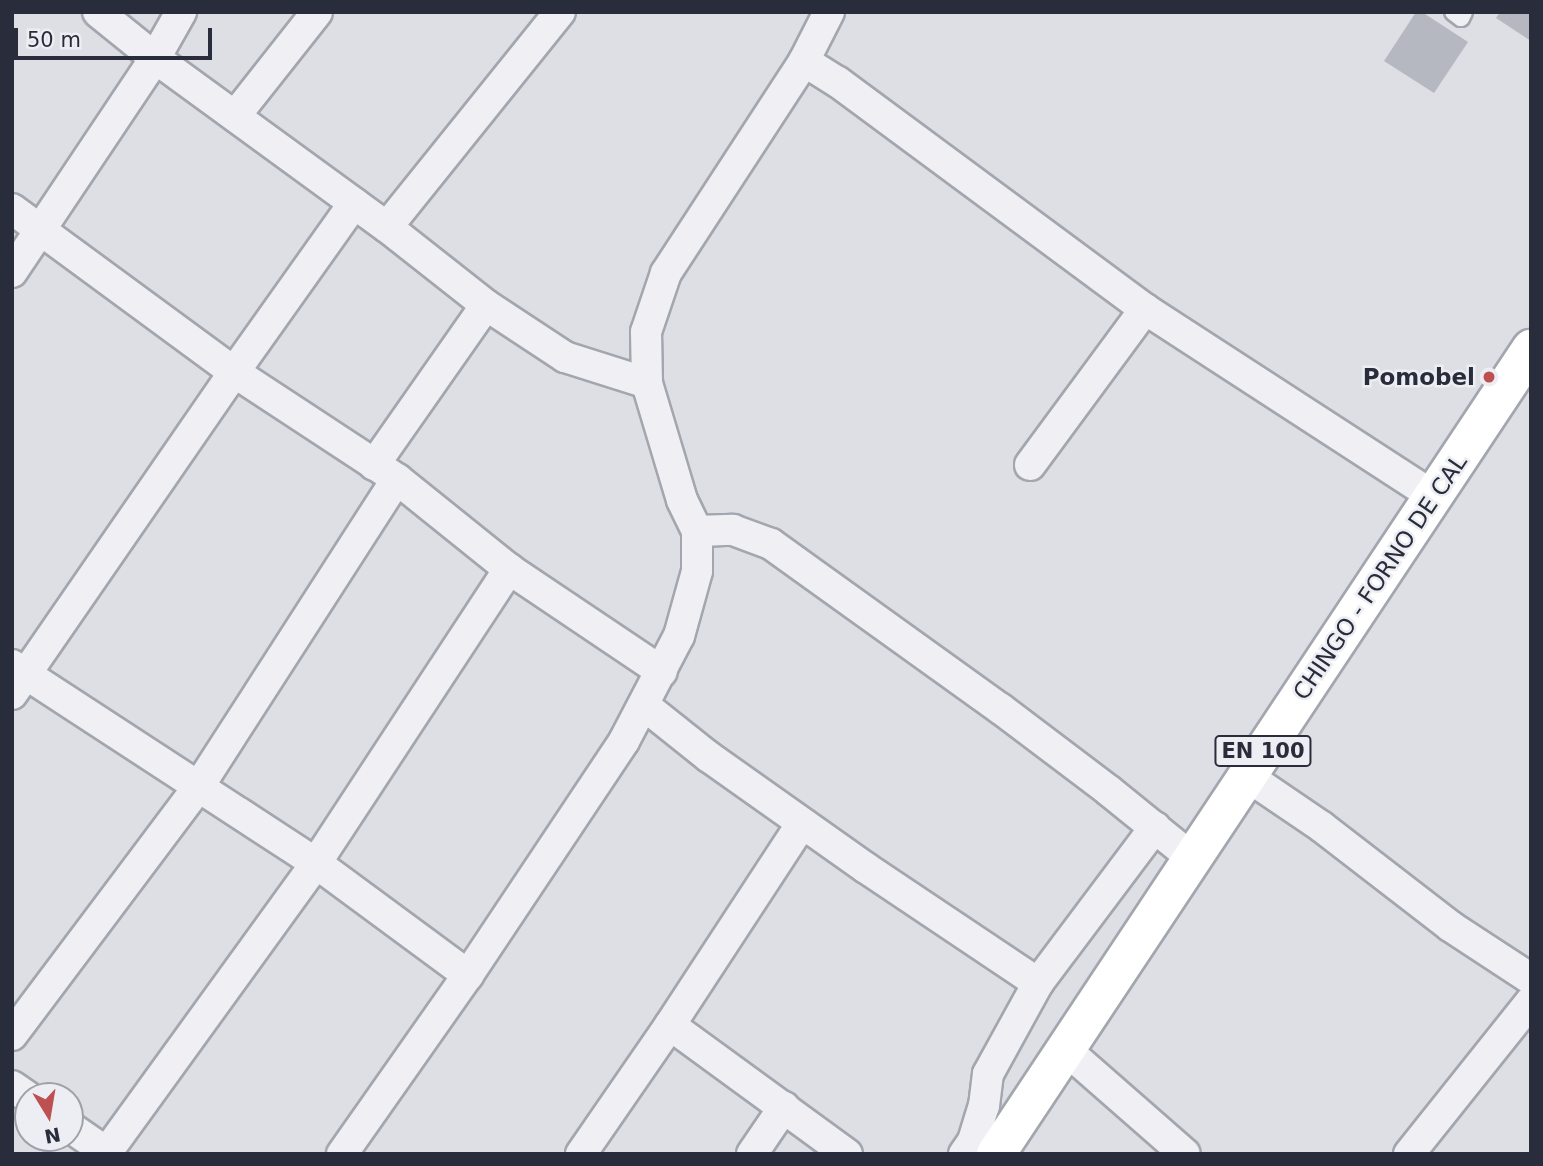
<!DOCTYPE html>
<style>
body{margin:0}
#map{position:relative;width:1543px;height:1166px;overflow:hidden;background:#dddfe5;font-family:"DejaVu Sans",sans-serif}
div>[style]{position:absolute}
.building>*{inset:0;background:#b5b8c1}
.roads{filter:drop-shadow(2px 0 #a3a6ae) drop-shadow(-2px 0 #a3a6ae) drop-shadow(0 2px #a3a6ae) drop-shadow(0 -2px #a3a6ae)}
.lane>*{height:16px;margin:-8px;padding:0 8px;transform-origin:8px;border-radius:8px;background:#f0f0f4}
.street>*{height:30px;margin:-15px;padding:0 15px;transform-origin:15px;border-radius:15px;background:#f0f0f4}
.primary>*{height:38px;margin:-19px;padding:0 19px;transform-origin:19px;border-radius:19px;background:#fff}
.dots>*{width:19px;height:19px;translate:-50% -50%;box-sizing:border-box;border:4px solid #edeef3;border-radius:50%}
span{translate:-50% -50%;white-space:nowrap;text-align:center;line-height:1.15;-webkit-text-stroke:5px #edeef3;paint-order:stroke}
.shield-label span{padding:2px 5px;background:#edeef3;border:2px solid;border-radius:5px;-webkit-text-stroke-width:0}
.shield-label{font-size:21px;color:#292c3a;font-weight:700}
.poi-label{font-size:23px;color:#292c3a;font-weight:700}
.right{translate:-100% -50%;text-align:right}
.street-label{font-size:23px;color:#292c3a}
.frame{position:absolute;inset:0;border:14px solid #292c3a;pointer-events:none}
.north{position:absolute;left:14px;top:1082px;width:70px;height:70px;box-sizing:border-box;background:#edeef3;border:2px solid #9fa0a9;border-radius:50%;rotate:169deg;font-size:19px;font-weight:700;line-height:28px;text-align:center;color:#292c3a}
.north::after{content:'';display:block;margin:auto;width:24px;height:32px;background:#bd5050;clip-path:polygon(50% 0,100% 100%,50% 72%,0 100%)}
.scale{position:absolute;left:14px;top:28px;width:198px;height:32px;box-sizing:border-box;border:4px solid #292c3a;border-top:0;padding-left:9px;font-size:21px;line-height:24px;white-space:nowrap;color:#292c3a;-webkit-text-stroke:5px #edeef3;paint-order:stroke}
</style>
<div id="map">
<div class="building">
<i style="clip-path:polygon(1416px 12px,1422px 12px,1468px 42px,1434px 93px,1384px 61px)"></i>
<i style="clip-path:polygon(1500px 12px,1531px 12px,1531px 41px,1496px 18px)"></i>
</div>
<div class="roads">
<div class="lane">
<i style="left:1453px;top:12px;width:10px;rotate:37deg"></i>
<i style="left:1461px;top:18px;width:7px;rotate:-63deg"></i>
</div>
<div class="street">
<i style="left:98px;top:12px;width:73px;rotate:38.9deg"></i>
<i style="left:155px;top:58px;width:287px;rotate:36.1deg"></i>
<i style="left:387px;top:227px;width:126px;rotate:38.2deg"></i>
<i style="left:486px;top:305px;width:95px;rotate:33.4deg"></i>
<i style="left:565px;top:357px;width:86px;rotate:17.6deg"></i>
<i style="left:829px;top:12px;width:55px;rotate:117deg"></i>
<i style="left:804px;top:61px;width:40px;rotate:32deg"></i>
<i style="left:838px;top:82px;width:382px;rotate:36.5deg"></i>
<i style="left:1145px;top:309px;width:346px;rotate:33deg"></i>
<i style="left:235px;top:116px;width:132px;rotate:-51.7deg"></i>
<i style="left:12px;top:209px;width:275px;rotate:36.3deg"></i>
<i style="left:234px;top:372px;width:195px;rotate:33.3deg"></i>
<i style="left:397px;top:479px;width:144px;rotate:38.8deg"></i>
<i style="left:509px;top:569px;width:184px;rotate:33.9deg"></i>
<i style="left:387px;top:227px;width:276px;rotate:-51.2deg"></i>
<i style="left:12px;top:272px;width:257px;rotate:-56.2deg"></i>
<i style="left:155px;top:58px;width:53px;rotate:-60.5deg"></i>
<i style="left:374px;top:465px;width:195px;rotate:-55deg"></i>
<i style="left:1030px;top:465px;width:194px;rotate:-53.6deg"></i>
<i style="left:697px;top:531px;width:36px;rotate:-2deg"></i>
<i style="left:733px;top:530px;width:40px;rotate:20.2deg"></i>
<i style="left:771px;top:544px;width:283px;rotate:35.7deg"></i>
<i style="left:1001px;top:709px;width:134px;rotate:37.1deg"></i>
<i style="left:1108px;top:790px;width:108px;rotate:39deg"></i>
<i style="left:12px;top:665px;width:363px;rotate:33.1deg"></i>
<i style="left:316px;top:863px;width:189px;rotate:36.4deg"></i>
<i style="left:12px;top:694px;width:391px;rotate:-55.4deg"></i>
<i style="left:234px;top:372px;width:207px;rotate:-54.6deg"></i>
<i style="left:645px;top:706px;width:82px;rotate:38.6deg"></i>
<i style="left:709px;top:757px;width:192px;rotate:35.3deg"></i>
<i style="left:866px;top:868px;width:207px;rotate:33.8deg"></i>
<i style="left:1247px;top:776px;width:91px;rotate:34.2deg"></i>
<i style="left:1322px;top:827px;width:162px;rotate:37.7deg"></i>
<i style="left:1450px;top:926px;width:97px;rotate:33.2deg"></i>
<i style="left:670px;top:1025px;width:219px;rotate:36.1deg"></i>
<i style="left:12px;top:1035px;width:311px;rotate:-53.1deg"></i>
<i style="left:199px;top:786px;width:365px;rotate:-57.2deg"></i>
<i style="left:1065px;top:1049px;width:159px;rotate:41.2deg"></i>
<i style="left:12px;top:1086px;width:19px;rotate:35deg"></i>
<i style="left:70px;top:1127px;width:47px;rotate:34.7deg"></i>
<i style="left:107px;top:1152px;width:357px;rotate:-54.1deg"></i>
<i style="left:316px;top:863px;width:352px;rotate:-56.7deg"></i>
<i style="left:342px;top:1154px;width:219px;rotate:-54.9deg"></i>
<i style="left:468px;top:975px;width:281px;rotate:-56.3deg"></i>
<i style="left:624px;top:741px;width:119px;rotate:-62.4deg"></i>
<i style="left:679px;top:636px;width:67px;rotate:-74.5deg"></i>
<i style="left:697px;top:571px;width:40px;rotate:-90deg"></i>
<i style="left:697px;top:531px;width:34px;rotate:-116deg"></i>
<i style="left:682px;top:500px;width:122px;rotate:-106.7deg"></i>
<i style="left:647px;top:383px;width:51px;rotate:-91.1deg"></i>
<i style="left:646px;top:332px;width:62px;rotate:-71.3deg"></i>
<i style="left:666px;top:273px;width:253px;rotate:-56.9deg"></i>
<i style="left:581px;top:1154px;width:157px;rotate:-55.4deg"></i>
<i style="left:670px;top:1025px;width:241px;rotate:-56.8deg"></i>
<i style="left:752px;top:1154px;width:57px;rotate:-55.8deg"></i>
<i style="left:964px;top:1154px;width:16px;rotate:-55deg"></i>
<i style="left:973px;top:1141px;width:37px;rotate:-73deg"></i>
<i style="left:984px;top:1106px;width:32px;rotate:-83deg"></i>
<i style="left:988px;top:1074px;width:104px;rotate:-61.2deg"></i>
<i style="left:1038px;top:983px;width:195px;rotate:-53.1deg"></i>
<i style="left:1409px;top:1154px;width:196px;rotate:-51.4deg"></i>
</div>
<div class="primary">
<i style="left:996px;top:1154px;width:967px;rotate:-56.39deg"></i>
</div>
</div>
<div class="dots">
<i style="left:1489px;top:377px;background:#bd5050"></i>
</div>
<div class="shield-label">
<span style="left:1263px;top:751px">EN 100</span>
</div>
<div class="poi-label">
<span class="right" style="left:1475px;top:377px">Pomobel</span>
</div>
<div class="street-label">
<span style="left:1380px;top:577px;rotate:-56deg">CHINGO - FORNO DE CAL</span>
</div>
<div class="frame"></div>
<div class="north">N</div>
<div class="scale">50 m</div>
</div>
